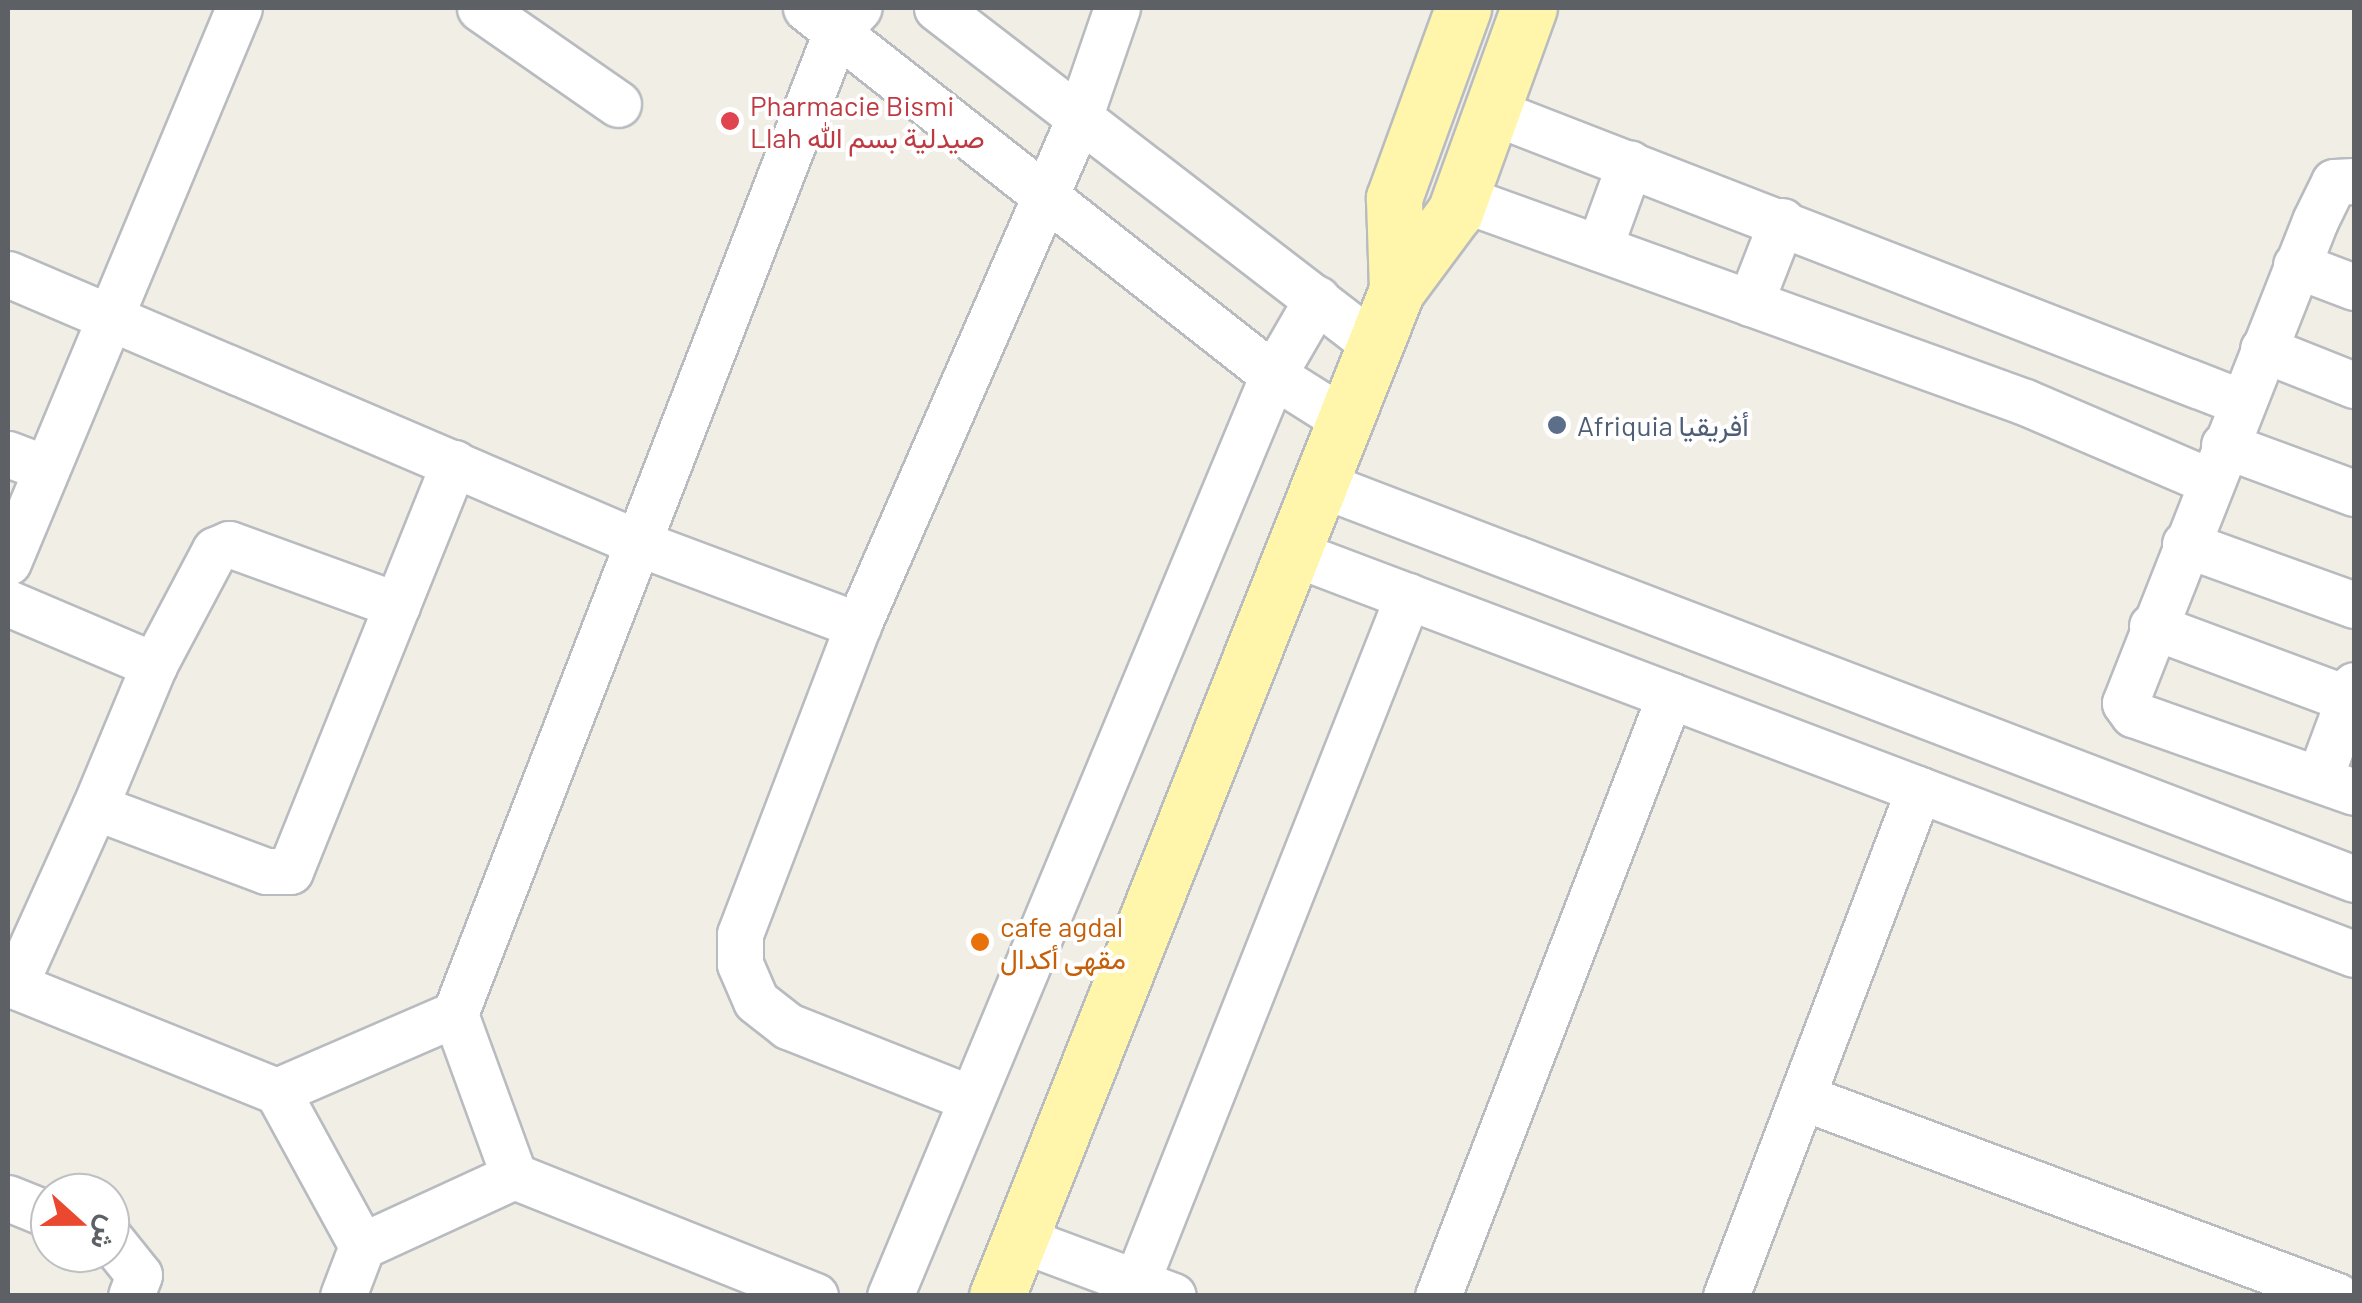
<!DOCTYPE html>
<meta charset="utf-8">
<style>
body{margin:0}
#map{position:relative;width:2362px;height:1303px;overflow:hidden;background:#f0eee5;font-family:Barlow,Vazirmatn,sans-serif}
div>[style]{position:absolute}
.roads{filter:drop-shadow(2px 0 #b8bbbf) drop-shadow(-2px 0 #b8bbbf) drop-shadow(0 2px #b8bbbf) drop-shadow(0 -2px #b8bbbf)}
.minor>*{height:45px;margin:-22.5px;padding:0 22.5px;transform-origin:22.5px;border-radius:22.5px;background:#fff}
.major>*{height:55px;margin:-27.5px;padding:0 27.5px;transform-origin:27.5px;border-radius:27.5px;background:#fff6ab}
.dots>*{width:28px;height:28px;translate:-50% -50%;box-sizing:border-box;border:5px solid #fff;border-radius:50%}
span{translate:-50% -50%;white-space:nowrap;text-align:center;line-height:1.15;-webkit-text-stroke:8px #fff;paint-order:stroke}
.health-label{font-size:28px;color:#be3a42}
.left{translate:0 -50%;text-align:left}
.service-label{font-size:28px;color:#4e5e75}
.food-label{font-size:28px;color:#c56008}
.frame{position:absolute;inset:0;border:10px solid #5d6166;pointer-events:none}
.north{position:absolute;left:30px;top:1173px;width:100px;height:100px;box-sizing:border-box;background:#fff;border:2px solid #bec0c2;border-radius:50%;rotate:111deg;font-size:28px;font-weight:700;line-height:40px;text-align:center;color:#5d6166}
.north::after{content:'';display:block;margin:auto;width:35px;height:45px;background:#eb4830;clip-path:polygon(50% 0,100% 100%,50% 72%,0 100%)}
</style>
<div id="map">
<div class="roads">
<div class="minor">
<i style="left:480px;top:8px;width:168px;rotate:34.8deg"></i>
<i style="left:806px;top:8px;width:594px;rotate:38.16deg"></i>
<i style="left:1273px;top:375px;width:86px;rotate:32.2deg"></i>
<i style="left:937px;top:8px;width:554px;rotate:37.59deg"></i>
<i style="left:1491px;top:111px;width:804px;rotate:21.21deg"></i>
<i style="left:2354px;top:181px;width:20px;rotate:177deg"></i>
<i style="left:2334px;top:182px;width:43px;rotate:116deg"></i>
<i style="left:2315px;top:221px;width:518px;rotate:111.51deg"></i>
<i style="left:2125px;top:703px;width:14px;rotate:54deg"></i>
<i style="left:2133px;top:714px;width:234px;rotate:19.4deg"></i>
<i style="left:1460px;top:198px;width:601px;rotate:19.85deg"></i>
<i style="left:2025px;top:402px;width:203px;rotate:23.2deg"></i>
<i style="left:1599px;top:248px;width:90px;rotate:-70deg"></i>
<i style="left:2296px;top:265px;width:62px;rotate:20.8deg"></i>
<i style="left:8px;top:274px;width:688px;rotate:23.1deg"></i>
<i style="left:641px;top:544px;width:232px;rotate:20.5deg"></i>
<i style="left:858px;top:625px;width:550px;rotate:-66.42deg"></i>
<i style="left:1078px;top:121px;width:120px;rotate:-71deg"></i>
<i style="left:1750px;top:303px;width:88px;rotate:-68.7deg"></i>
<i style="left:2263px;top:349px;width:98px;rotate:21.6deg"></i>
<i style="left:2224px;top:445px;width:139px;rotate:20.3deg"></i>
<i style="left:8px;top:454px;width:40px;rotate:21deg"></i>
<i style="left:1323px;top:485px;width:1104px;rotate:20.91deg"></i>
<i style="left:2185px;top:544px;width:180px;rotate:19.8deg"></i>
<i style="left:1296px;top:554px;width:1131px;rotate:20.71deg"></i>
<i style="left:8px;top:562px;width:600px;rotate:-67.37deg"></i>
<i style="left:8px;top:603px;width:159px;rotate:23deg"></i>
<i style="left:154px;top:665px;width:154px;rotate:112.6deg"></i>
<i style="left:95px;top:807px;width:183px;rotate:20.5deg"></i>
<i style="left:266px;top:871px;width:24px"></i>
<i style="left:290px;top:871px;width:440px;rotate:-68.1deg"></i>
<i style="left:858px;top:625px;width:331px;rotate:110.9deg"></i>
<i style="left:740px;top:934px;width:30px;rotate:90deg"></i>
<i style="left:740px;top:964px;width:40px;rotate:66.6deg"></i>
<i style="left:756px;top:1001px;width:41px;rotate:38deg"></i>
<i style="left:788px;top:1026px;width:193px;rotate:21.6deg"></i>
<i style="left:2152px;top:626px;width:215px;rotate:20.4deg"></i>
<i style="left:154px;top:665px;width:130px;rotate:-62.1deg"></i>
<i style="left:215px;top:550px;width:15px;rotate:-23deg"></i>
<i style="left:229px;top:544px;width:179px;rotate:20deg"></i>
<i style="left:2319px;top:779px;width:100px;rotate:-69.6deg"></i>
<i style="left:8px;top:983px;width:290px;rotate:21.9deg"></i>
<i style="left:14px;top:986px;width:196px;rotate:-65.7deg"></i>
<i style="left:455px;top:1014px;width:172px;rotate:70deg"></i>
<i style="left:514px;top:1176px;width:324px;rotate:21.7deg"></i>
<i style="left:1802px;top:1097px;width:571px;rotate:20.4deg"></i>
<i style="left:514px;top:1176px;width:167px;rotate:155.3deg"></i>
<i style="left:362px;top:1246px;width:177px;rotate:-118.7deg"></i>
<i style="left:277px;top:1091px;width:194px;rotate:-23.4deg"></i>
<i style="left:455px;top:1014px;width:1053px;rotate:-68.79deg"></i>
<i style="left:836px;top:32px;width:33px;rotate:-47deg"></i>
<i style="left:8px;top:1198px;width:45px;rotate:22deg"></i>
<i style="left:110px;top:1239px;width:46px;rotate:51.1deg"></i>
<i style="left:139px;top:1275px;width:22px;rotate:111deg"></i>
<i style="left:1020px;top:1239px;width:163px;rotate:20.4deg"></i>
<i style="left:343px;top:1296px;width:53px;rotate:-69.2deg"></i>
<i style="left:890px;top:1296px;width:997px;rotate:-67.42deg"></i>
<i style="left:1273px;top:375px;width:88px;rotate:-59.9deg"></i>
<i style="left:1131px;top:1296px;width:753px;rotate:-68.41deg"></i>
<i style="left:1438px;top:1296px;width:644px;rotate:-68.89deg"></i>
<i style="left:1726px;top:1296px;width:542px;rotate:-69.16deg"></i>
</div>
<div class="major">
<i style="left:1397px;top:290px;width:92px;rotate:-91.9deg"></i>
<i style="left:1394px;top:198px;width:202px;rotate:-70deg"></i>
<i style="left:997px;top:1296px;width:1083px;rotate:-68.32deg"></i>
<i style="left:1397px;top:290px;width:97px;rotate:-53.4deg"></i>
<i style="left:1455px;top:212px;width:217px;rotate:-70.1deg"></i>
</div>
</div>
<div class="dots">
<i style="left:730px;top:121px;background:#e0444e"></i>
<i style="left:1557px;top:425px;background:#5c6f8a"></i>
<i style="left:980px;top:942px;background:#e8710a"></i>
</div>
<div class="health-label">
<span class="left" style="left:750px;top:121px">Pharmacie Bismi<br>Llah صيدلية بسم الله</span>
</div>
<div class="service-label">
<span class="left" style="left:1577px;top:425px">Afriquia أفريقيا</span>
</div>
<div class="food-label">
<span class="left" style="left:1000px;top:942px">cafe agdal<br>مقهى أكدال</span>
</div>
<div class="frame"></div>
<div class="north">ش</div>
</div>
